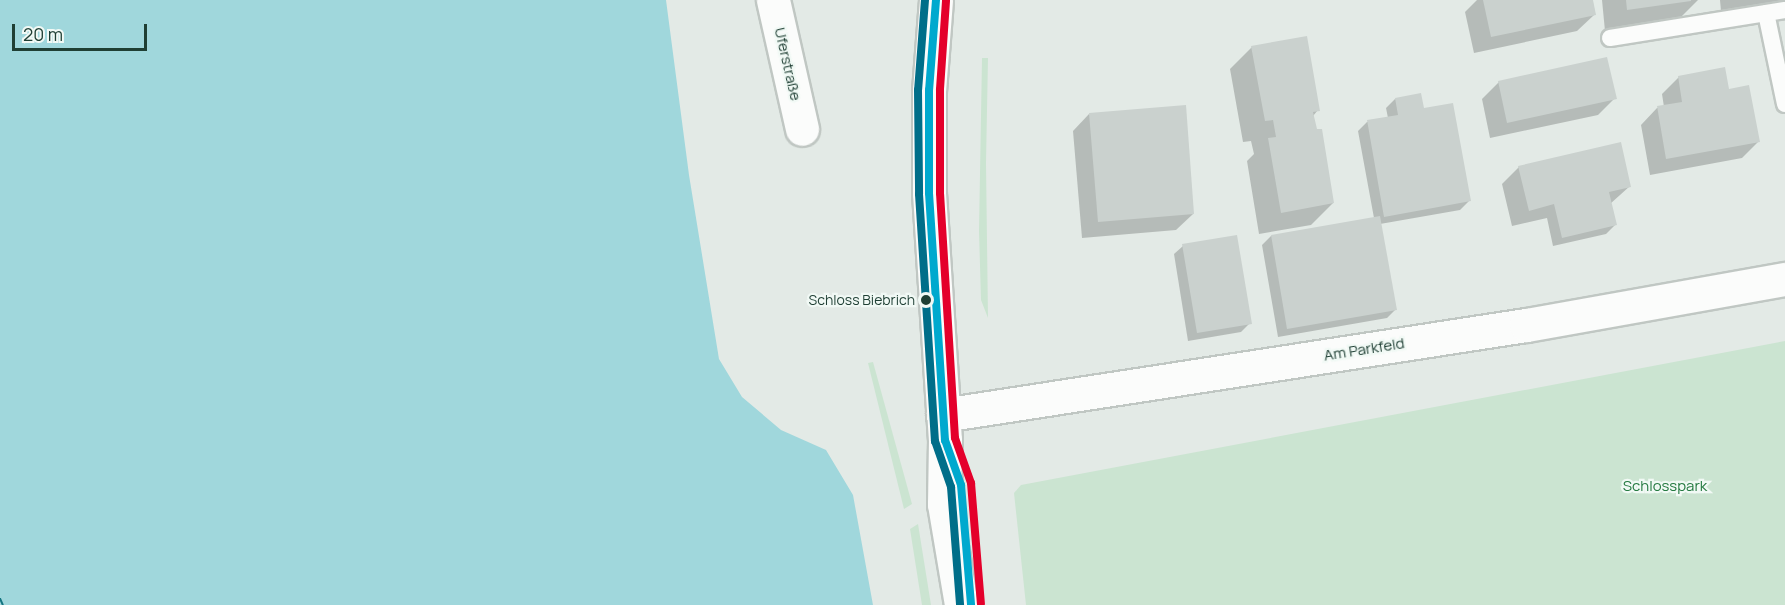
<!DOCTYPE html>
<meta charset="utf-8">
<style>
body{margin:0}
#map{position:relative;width:1785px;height:605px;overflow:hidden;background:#e3eae6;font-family:Manrope,sans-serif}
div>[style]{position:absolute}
.green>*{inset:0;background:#cbe4d1}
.water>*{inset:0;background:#a0d7dc}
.shadow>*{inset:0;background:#0003}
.ferry>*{height:1.5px;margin-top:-0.75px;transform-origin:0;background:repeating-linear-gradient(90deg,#137581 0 8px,transparent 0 14px)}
.building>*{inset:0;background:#cad1ce}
.roads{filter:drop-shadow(2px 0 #c0c7c3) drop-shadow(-2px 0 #c0c7c3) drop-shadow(0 2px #c0c7c3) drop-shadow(0 -2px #c0c7c3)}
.lane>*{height:16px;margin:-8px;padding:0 8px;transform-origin:8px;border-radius:8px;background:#fbfcfb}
.street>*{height:33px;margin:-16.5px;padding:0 16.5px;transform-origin:16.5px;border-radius:16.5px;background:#fbfcfb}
.secondary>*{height:33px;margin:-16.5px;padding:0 16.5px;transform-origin:16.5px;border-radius:16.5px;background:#fbfcfb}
.bus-1>*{height:8px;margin:-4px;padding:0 4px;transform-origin:4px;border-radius:4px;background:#00a9ce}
.bus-2>*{height:8px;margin:-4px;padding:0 4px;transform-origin:4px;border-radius:4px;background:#006e89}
.bus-3>*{height:8px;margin:-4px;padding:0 4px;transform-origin:4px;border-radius:4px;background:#e4002b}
.dots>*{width:16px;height:16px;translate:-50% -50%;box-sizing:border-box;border:3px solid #f1f9f5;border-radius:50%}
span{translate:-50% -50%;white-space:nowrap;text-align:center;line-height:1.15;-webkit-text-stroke:4.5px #f1f9f5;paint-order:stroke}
.bus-label{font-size:14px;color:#1f3f34}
.right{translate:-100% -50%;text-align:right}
.street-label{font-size:15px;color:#1f3f34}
.park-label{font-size:15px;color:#257a41}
.scale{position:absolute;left:12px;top:24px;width:135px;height:27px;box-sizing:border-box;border:3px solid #1f3f34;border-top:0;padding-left:8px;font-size:18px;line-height:21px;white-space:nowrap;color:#1f3f34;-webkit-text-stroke:4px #f1f9f5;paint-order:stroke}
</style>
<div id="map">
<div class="green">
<i style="clip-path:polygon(982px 58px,988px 58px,986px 163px,988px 318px,981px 300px,979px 231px)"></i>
<i style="clip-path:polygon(1785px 341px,1785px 605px,1026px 605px,1014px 493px,1021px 485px)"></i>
<i style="clip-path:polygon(873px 362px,912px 504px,904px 509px,868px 363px)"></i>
<i style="clip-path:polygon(918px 524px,931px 605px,922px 605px,910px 529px)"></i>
</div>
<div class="water">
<i style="clip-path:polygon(0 0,666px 0,689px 175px,719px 359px,742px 397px,781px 430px,826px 450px,853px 495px,873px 605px,0 605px)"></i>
</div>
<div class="shadow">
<i style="clip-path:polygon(1477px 0,1591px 0,1594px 15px,1577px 31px,1474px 53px,1465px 12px)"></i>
<i style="clip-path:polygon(1602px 0,1698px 0,1676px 22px,1605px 31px)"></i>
<i style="clip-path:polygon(1720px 0,1785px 0,1785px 3px,1721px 11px)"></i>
<i style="clip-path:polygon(1252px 47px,1318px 110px,1313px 116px,1333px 203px,1311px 225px,1259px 234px,1247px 161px,1254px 154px,1251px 141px,1243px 142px,1230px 69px)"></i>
<i style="clip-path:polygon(1679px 77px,1728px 91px,1759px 141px,1742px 158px,1650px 175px,1641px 125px,1657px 108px,1664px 107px,1662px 94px)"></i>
<i style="clip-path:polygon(1499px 82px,1615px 98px,1598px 115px,1490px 138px,1482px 99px)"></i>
<i style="clip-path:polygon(1395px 99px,1423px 110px,1469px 201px,1460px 210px,1380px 224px,1396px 309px,1387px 318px,1278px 337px,1262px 245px,1271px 236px,1374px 218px,1358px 131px,1367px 122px,1388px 118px,1386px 108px)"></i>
<i style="clip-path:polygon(1089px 114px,1193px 214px,1176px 230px,1082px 238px,1073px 131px)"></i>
<i style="clip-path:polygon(1519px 167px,1630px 186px,1610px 204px,1615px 225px,1606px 234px,1553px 246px,1547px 218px,1512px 226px,1502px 184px)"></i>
<i style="clip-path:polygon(1183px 246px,1250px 323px,1241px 332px,1188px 341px,1174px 254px)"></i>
</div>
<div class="ferry">
<i style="left:0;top:598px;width:8px;rotate:67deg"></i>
</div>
<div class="building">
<i style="clip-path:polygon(1483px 0,1593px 0,1596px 15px,1491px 37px)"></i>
<i style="clip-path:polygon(1626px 0,1691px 0,1691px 1px,1627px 10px)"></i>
<i style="clip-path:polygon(1307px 36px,1320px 111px,1313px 112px,1317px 129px,1322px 129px,1334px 203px,1281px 213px,1268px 138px,1276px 137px,1273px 120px,1265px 121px,1251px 46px)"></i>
<i style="clip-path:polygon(1607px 57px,1617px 99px,1507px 123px,1498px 81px)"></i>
<i style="clip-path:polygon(1725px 67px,1729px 89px,1749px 85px,1760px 142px,1666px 159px,1657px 106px,1682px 102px,1678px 76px)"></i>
<i style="clip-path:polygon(1421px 93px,1424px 108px,1453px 103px,1471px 201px,1384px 217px,1367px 120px,1398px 115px,1395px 98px)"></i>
<i style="clip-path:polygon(1186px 105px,1194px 214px,1098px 222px,1089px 113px)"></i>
<i style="clip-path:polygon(1621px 142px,1631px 187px,1609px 192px,1617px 225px,1562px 238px,1554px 204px,1529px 211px,1518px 166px)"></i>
<i style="clip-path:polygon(1380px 216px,1397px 310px,1287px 329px,1271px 235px)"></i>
<i style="clip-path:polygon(1237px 235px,1252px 324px,1197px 333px,1182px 244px)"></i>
</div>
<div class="roads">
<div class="lane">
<i style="left:1766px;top:13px;width:93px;rotate:78.2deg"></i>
<i style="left:1610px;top:38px;width:177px;rotate:-9.1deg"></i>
</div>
<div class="street">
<i style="left:773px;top:0;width:132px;rotate:77.3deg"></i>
<i style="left:943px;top:415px;width:590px;rotate:-8.78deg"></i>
<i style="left:1526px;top:325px;width:263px;rotate:-10.1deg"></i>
</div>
<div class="secondary">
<i style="left:936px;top:0;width:90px;rotate:94.4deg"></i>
<i style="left:929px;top:90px;width:103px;rotate:90deg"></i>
<i style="left:929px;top:193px;width:248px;rotate:86.3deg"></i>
<i style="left:945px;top:440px;width:64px;rotate:90.9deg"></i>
<i style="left:944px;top:504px;width:102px;rotate:80.4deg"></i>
</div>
</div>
<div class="bus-1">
<i style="left:936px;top:0;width:90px;rotate:94.4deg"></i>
<i style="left:929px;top:90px;width:103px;rotate:90deg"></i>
<i style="left:929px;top:193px;width:248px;rotate:86.3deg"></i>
<i style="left:945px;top:440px;width:48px;rotate:70.4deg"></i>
<i style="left:961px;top:485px;width:120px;rotate:85.2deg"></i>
</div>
<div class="bus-2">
<i style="left:925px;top:0;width:90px;rotate:94.4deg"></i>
<i style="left:918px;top:90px;width:104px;rotate:89.4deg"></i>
<i style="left:919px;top:194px;width:248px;rotate:86.3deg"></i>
<i style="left:935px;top:441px;width:49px;rotate:70.8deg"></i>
<i style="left:951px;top:487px;width:118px;rotate:85.6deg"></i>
</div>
<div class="bus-3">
<i style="left:946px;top:1px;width:89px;rotate:93.9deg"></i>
<i style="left:940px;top:90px;width:103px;rotate:90deg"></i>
<i style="left:940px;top:193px;width:245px;rotate:86.5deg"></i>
<i style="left:955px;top:438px;width:48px;rotate:70.4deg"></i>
<i style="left:971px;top:483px;width:121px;rotate:85.3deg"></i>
</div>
<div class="dots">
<i style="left:926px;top:300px;background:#1f3f34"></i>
</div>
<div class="bus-label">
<span class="right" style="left:915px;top:300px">Schloss Biebrich</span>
</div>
<div class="street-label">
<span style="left:788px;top:64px;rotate:77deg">Uferstraße</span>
<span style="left:1364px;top:349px;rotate:-9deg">Am Parkfeld</span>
</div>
<div class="park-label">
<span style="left:1665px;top:486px">Schlosspark</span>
</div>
<div class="scale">20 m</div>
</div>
